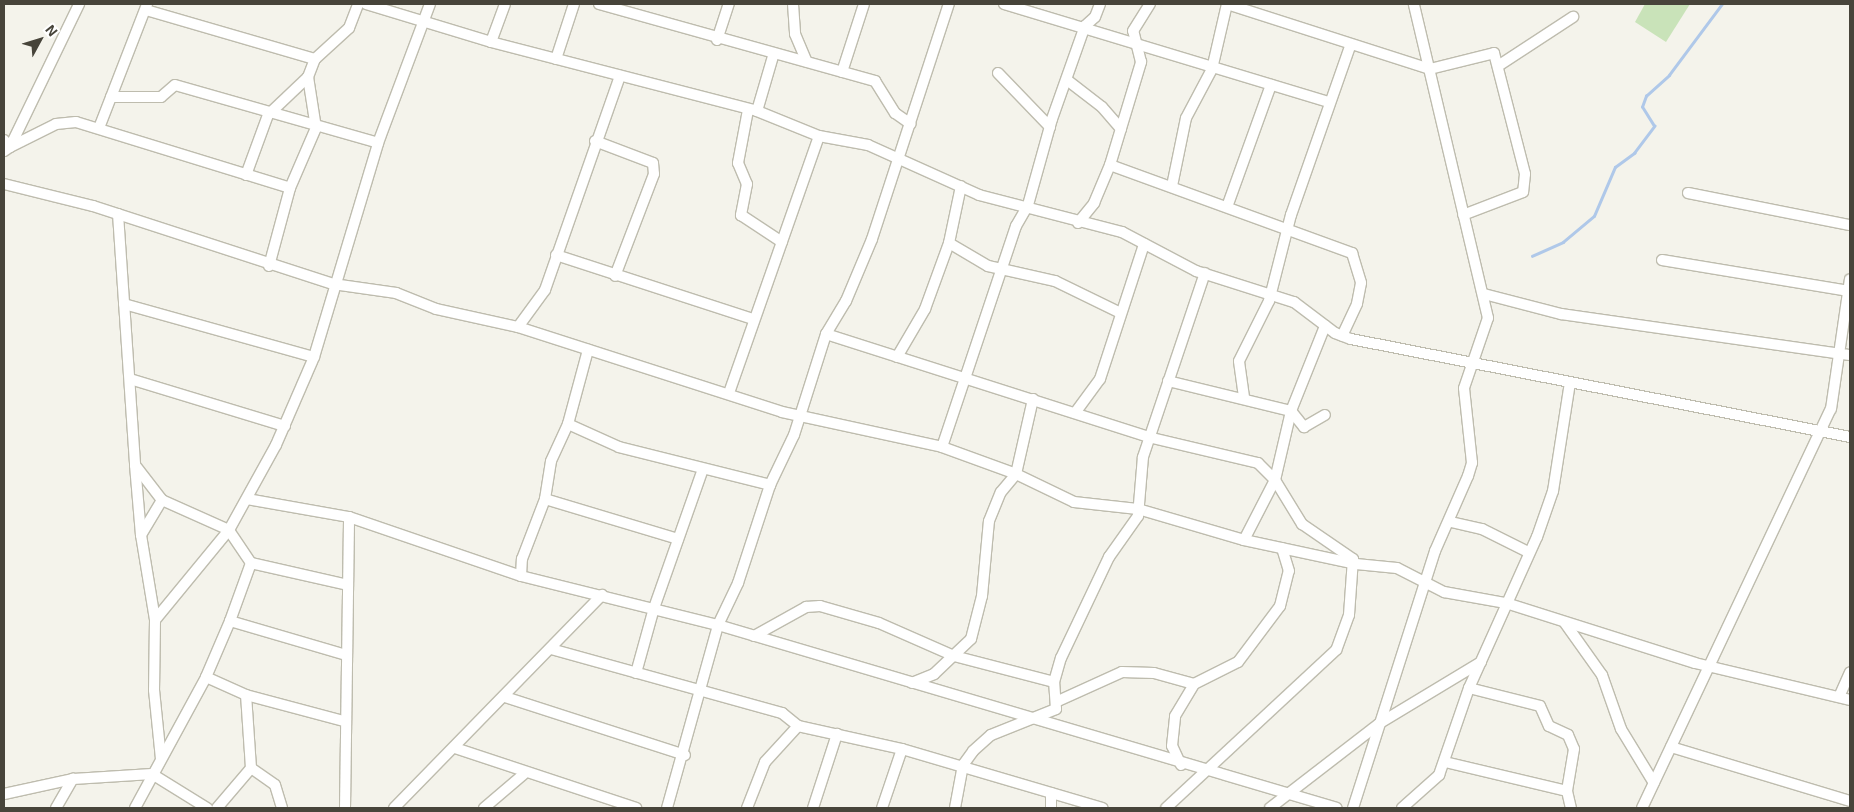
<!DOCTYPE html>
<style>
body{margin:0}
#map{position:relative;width:1854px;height:812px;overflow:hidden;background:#f4f3eb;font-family:"Exo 2",sans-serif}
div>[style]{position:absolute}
.green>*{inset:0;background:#c9e3b9}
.stream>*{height:2.5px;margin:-1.25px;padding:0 1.25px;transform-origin:1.25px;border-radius:1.25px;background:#afc8e9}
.roads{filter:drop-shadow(1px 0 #bebcae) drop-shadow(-1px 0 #bebcae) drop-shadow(0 1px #bebcae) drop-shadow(0 -1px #bebcae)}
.street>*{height:10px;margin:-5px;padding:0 5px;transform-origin:5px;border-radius:5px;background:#fff}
span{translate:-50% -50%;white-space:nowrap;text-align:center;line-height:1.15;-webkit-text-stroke:4.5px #fff;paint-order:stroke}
.frame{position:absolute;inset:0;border:5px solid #47443a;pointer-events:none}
.north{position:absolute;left:15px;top:15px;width:50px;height:50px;-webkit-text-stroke:4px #fff;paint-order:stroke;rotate:51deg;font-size:14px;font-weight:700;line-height:20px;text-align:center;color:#47443a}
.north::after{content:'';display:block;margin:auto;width:18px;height:22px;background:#47443a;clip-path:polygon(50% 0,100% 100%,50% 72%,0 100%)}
</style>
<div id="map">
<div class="green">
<i style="clip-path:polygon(1645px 4px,1690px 4px,1666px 42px,1635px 22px)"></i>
</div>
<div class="stream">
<i style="left:1532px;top:256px;width:34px;rotate:-24deg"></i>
<i style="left:1563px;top:242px;width:40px;rotate:-40deg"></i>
<i style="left:1594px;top:216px;width:53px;rotate:-66.8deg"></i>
<i style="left:1615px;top:167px;width:24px;rotate:-36deg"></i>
<i style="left:1634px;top:153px;width:34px;rotate:-53deg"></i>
<i style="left:1654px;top:126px;width:22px;rotate:-122deg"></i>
<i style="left:1642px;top:107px;width:12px;rotate:-70deg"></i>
<i style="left:1646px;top:96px;width:31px;rotate:-42deg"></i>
<i style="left:1669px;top:75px;width:89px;rotate:-53.3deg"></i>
</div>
<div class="roads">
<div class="street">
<i style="left:366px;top:4px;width:131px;rotate:16.9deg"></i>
<i style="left:491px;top:42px;width:275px;rotate:14.5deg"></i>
<i style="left:757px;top:111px;width:67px;rotate:22deg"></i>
<i style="left:819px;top:136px;width:50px;rotate:10.4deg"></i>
<i style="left:868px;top:145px;width:122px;rotate:24.2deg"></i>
<i style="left:979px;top:195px;width:148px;rotate:14.5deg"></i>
<i style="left:1122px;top:232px;width:84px;rotate:27.8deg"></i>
<i style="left:1196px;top:271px;width:103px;rotate:17.6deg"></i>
<i style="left:1294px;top:302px;width:51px;rotate:37.1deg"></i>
<i style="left:1335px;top:333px;width:17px;rotate:21deg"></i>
<i style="left:1351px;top:339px;width:509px;rotate:11.11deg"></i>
<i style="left:599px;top:4px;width:287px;rotate:15.6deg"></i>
<i style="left:875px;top:81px;width:38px;rotate:58deg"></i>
<i style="left:895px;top:113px;width:19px;rotate:35deg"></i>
<i style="left:793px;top:4px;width:30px;rotate:86deg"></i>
<i style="left:795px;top:34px;width:30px;rotate:67deg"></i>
<i style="left:1004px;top:4px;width:339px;rotate:16.8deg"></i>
<i style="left:1227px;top:4px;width:213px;rotate:17.8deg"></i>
<i style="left:1430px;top:69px;width:66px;rotate:-14deg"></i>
<i style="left:1494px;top:53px;width:125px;rotate:75.6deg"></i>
<i style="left:1525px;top:174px;width:18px;rotate:96deg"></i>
<i style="left:1523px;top:192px;width:64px;rotate:159deg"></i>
<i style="left:146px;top:10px;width:176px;rotate:16.2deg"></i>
<i style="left:717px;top:40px;width:38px;rotate:-72deg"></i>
<i style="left:491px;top:42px;width:40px;rotate:-69.8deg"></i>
<i style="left:556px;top:59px;width:58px;rotate:-71.9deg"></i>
<i style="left:1498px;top:66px;width:90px;rotate:-33.2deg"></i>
<i style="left:842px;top:72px;width:71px;rotate:-72.1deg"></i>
<i style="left:998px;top:73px;width:75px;rotate:46.1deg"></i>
<i style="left:1067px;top:80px;width:44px;rotate:37.6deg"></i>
<i style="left:1102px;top:107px;width:29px;rotate:49deg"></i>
<i style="left:111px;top:97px;width:50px"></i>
<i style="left:161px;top:97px;width:18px;rotate:-41deg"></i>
<i style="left:175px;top:85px;width:211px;rotate:15.9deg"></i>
<i style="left:748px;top:110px;width:54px;rotate:100.7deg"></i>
<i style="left:738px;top:163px;width:23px;rotate:67deg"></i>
<i style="left:747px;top:184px;width:32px;rotate:101deg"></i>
<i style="left:741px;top:215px;width:49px;rotate:33.4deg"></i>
<i style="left:757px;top:111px;width:60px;rotate:-73.7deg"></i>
<i style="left:99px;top:128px;width:133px;rotate:-68.8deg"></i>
<i style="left:4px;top:140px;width:9px;rotate:49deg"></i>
<i style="left:10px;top:147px;width:51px;rotate:-26.6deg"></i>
<i style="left:56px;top:124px;width:20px;rotate:-6deg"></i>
<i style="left:76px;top:122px;width:224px;rotate:17.1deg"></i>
<i style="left:595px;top:141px;width:62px;rotate:20.8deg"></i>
<i style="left:653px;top:163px;width:11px;rotate:85deg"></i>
<i style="left:654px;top:174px;width:109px;rotate:110.9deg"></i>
<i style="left:4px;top:151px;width:7px;rotate:-34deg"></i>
<i style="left:10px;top:147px;width:159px;rotate:-64.2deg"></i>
<i style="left:1110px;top:165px;width:258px;rotate:20deg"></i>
<i style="left:1352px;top:253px;width:31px;rotate:73deg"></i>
<i style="left:1361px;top:283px;width:21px;rotate:101deg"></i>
<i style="left:1357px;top:304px;width:35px;rotate:115deg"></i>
<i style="left:246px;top:175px;width:64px;rotate:-69.9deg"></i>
<i style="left:268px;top:115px;width:55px;rotate:-43.5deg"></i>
<i style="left:4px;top:184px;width:92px;rotate:13.9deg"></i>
<i style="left:93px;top:206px;width:252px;rotate:18deg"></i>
<i style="left:333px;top:284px;width:64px;rotate:8.1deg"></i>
<i style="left:396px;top:293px;width:43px;rotate:21.8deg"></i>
<i style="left:436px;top:309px;width:84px;rotate:12.4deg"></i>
<i style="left:518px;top:327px;width:277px;rotate:17.8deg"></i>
<i style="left:782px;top:412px;width:164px;rotate:12.3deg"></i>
<i style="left:942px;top:447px;width:79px;rotate:20deg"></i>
<i style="left:1016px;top:474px;width:64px;rotate:25.8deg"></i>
<i style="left:1074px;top:502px;width:64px;rotate:6.2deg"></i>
<i style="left:1138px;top:509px;width:110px;rotate:16.3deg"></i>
<i style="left:1244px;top:540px;width:115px;rotate:12.1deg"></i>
<i style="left:1356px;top:564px;width:41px;rotate:5.6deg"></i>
<i style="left:1397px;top:568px;width:53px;rotate:27.1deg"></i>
<i style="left:1444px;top:592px;width:63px;rotate:10.1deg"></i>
<i style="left:1506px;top:603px;width:198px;rotate:17.6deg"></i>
<i style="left:1695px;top:663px;width:159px;rotate:13.4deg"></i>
<i style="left:1172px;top:186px;width:69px;rotate:-78.4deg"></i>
<i style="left:1186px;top:118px;width:55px;rotate:-62deg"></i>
<i style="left:1212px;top:69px;width:67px;rotate:-77deg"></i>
<i style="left:1688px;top:193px;width:165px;rotate:11.2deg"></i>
<i style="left:1227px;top:207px;width:130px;rotate:-70.2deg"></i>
<i style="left:118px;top:214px;width:252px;rotate:86.1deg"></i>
<i style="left:135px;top:465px;width:44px;rotate:52.4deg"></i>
<i style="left:162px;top:500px;width:41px;rotate:121deg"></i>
<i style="left:141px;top:535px;width:86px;rotate:80.6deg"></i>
<i style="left:155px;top:620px;width:70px;rotate:90.8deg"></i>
<i style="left:154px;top:690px;width:69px;rotate:84.2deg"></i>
<i style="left:1078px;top:223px;width:26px;rotate:-51deg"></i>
<i style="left:1094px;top:203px;width:41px;rotate:-67.2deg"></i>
<i style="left:1110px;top:165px;width:108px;rotate:-73.2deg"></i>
<i style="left:1141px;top:62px;width:32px;rotate:-104deg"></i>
<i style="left:1133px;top:31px;width:32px;rotate:-58deg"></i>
<i style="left:949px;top:243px;width:45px;rotate:30.5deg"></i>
<i style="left:988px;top:266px;width:69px;rotate:12.6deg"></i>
<i style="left:1055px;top:281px;width:73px;rotate:25.9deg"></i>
<i style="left:556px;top:255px;width:207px;rotate:18deg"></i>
<i style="left:1662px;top:260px;width:191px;rotate:9.4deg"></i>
<i style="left:269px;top:266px;width:81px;rotate:-74.9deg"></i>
<i style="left:290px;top:188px;width:65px;rotate:-66.6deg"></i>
<i style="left:316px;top:128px;width:52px;rotate:-98.9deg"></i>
<i style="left:308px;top:77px;width:19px;rotate:-69deg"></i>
<i style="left:315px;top:59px;width:46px;rotate:-42.4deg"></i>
<i style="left:349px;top:28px;width:26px;rotate:-69deg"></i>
<i style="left:1484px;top:294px;width:80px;rotate:14.6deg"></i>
<i style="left:1561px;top:314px;width:292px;rotate:8.1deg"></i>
<i style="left:124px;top:304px;width:197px;rotate:15.6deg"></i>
<i style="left:518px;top:327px;width:46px;rotate:-53.9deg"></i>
<i style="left:545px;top:290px;width:227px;rotate:-70.7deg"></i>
<i style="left:826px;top:334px;width:338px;rotate:17.7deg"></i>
<i style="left:1148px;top:437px;width:113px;rotate:13.3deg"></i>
<i style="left:1258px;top:463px;width:24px;rotate:45deg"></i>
<i style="left:1275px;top:480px;width:52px;rotate:58.5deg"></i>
<i style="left:1302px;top:524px;width:62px;rotate:34.5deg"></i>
<i style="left:1353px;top:559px;width:56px;rotate:94.1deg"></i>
<i style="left:1349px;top:615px;width:37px;rotate:110deg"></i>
<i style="left:1336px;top:650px;width:232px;rotate:137.1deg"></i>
<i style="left:897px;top:357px;width:56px;rotate:-59.7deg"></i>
<i style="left:925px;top:309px;width:70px;rotate:-70deg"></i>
<i style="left:949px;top:243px;width:58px;rotate:-78.1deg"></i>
<i style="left:130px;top:379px;width:162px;rotate:16.9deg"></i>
<i style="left:1168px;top:381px;width:127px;rotate:13.7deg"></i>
<i style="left:1291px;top:411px;width:21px;rotate:51deg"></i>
<i style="left:1304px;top:427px;width:24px;rotate:-30deg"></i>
<i style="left:729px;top:393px;width:272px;rotate:-70.7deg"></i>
<i style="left:1244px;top:397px;width:36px;rotate:-98deg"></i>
<i style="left:1239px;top:361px;width:67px;rotate:-63.4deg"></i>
<i style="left:1269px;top:301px;width:89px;rotate:-75.7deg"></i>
<i style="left:1291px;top:215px;width:181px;rotate:-70.7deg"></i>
<i style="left:1075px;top:413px;width:42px;rotate:-53.7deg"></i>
<i style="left:1100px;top:379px;width:142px;rotate:-71.9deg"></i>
<i style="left:568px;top:424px;width:56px;rotate:24.3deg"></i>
<i style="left:619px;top:447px;width:156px;rotate:14.1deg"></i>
<i style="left:942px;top:447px;width:233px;rotate:-71.5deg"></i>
<i style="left:1016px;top:226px;width:24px;rotate:-60deg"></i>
<i style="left:1028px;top:205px;width:89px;rotate:-74.4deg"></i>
<i style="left:1052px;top:119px;width:99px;rotate:-70.5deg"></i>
<i style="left:1085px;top:26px;width:13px;rotate:-42deg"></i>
<i style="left:1095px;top:17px;width:14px;rotate:-69deg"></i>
<i style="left:135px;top:465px;width:70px;rotate:85.1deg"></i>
<i style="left:247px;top:499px;width:104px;rotate:10deg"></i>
<i style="left:349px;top:517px;width:182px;rotate:18.9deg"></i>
<i style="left:521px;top:576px;width:203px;rotate:14deg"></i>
<i style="left:718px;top:625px;width:645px;rotate:16.47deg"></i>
<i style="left:545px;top:499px;width:139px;rotate:16.7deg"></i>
<i style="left:1451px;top:522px;width:32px;rotate:13deg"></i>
<i style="left:1482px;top:529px;width:51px;rotate:26.6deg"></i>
<i style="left:1244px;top:540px;width:68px;rotate:-62.7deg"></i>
<i style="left:1275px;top:480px;width:71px;rotate:-76.9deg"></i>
<i style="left:1291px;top:411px;width:92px;rotate:-68.2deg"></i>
<i style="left:251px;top:563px;width:99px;rotate:12.8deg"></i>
<i style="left:521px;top:576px;width:17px;rotate:-87deg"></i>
<i style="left:522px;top:559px;width:64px;rotate:-69deg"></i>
<i style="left:545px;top:499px;width:38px;rotate:-81deg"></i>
<i style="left:551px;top:461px;width:41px;rotate:-65.3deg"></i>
<i style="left:568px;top:424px;width:77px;rotate:-74.9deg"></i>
<i style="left:155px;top:620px;width:117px;rotate:-50.6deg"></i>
<i style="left:229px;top:530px;width:73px;rotate:-155.9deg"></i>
<i style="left:230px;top:621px;width:121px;rotate:16.3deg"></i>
<i style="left:1565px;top:623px;width:64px;rotate:54.6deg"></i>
<i style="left:1602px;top:675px;width:57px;rotate:70.6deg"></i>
<i style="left:1621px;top:729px;width:63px;rotate:58.6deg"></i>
<i style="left:754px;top:636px;width:60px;rotate:-29.1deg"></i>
<i style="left:806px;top:607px;width:14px;rotate:-4deg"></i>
<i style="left:820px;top:606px;width:61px;rotate:16.1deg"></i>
<i style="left:879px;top:623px;width:82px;rotate:23.7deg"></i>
<i style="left:954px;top:656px;width:103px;rotate:14.6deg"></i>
<i style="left:551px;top:649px;width:240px;rotate:15.5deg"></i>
<i style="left:782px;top:713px;width:21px;rotate:39deg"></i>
<i style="left:798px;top:726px;width:107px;rotate:12.5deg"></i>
<i style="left:902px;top:749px;width:209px;rotate:16.4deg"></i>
<i style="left:636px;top:673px;width:67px;rotate:-74.5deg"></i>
<i style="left:654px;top:608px;width:147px;rotate:-70.6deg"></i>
<i style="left:206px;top:677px;width:44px;rotate:24.2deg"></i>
<i style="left:246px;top:695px;width:101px;rotate:14.9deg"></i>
<i style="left:912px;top:683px;width:24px;rotate:-22deg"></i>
<i style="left:934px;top:674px;width:51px;rotate:-43.4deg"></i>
<i style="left:971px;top:639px;width:44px;rotate:-75.7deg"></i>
<i style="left:982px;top:596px;width:75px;rotate:-84.7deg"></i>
<i style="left:989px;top:521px;width:31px;rotate:-68deg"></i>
<i style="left:1001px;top:492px;width:23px;rotate:-50deg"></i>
<i style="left:1016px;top:474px;width:77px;rotate:-77.2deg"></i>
<i style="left:1469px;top:688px;width:73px;rotate:14.2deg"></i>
<i style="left:1540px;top:706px;width:22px;rotate:66deg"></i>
<i style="left:1549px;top:726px;width:21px;rotate:25deg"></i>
<i style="left:1568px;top:735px;width:15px;rotate:67deg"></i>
<i style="left:1574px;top:749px;width:43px;rotate:99.5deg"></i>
<i style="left:1567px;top:791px;width:17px;rotate:77deg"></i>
<i style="left:505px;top:697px;width:189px;rotate:17.9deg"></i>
<i style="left:1839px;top:697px;width:27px;rotate:-66deg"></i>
<i style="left:1058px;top:701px;width:70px;rotate:-24.4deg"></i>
<i style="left:1122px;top:672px;width:32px;rotate:2deg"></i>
<i style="left:1154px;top:673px;width:41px;rotate:15.4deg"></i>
<i style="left:1671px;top:747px;width:187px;rotate:16.8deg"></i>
<i style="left:455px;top:748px;width:191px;rotate:18.3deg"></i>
<i style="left:1445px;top:762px;width:125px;rotate:13.4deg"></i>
<i style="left:1181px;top:765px;width:21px;rotate:-115deg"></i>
<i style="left:1172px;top:746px;width:30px;rotate:-84deg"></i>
<i style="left:1175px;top:716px;width:37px;rotate:-59deg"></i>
<i style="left:1194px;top:684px;width:49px;rotate:-26.6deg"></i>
<i style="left:1238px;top:662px;width:70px;rotate:-53.1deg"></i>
<i style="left:1280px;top:606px;width:36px;rotate:-76deg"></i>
<i style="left:1289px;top:571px;width:24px;rotate:-107deg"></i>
<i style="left:251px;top:768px;width:29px;rotate:35deg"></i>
<i style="left:275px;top:785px;width:24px;rotate:73deg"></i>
<i style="left:4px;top:794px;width:71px;rotate:-12.3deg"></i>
<i style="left:73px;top:779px;width:79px;rotate:-3.6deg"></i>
<i style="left:152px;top:774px;width:65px;rotate:31.7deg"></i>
<i style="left:56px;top:808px;width:34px;rotate:-60deg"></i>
<i style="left:135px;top:808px;width:149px;rotate:-61.5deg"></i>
<i style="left:206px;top:677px;width:61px;rotate:-66.8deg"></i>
<i style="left:230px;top:621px;width:62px;rotate:-70.1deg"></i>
<i style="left:251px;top:563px;width:40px;rotate:-124deg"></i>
<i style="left:229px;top:530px;width:97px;rotate:-61.1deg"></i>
<i style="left:276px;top:445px;width:96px;rotate:-66.6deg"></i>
<i style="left:314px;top:357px;width:223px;rotate:-73.3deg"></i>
<i style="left:378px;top:143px;width:148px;rotate:-69.5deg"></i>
<i style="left:217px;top:808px;width:52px;rotate:-49.6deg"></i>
<i style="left:251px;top:768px;width:73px;rotate:-93.9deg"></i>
<i style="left:345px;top:808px;width:291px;rotate:-89.2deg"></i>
<i style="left:394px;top:808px;width:298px;rotate:-45.7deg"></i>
<i style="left:484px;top:808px;width:52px;rotate:-40.4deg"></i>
<i style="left:667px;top:808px;width:190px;rotate:-74.4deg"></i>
<i style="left:718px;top:625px;width:47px;rotate:-64.5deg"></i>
<i style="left:738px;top:583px;width:103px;rotate:-71.9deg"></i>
<i style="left:770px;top:485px;width:55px;rotate:-64.4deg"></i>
<i style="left:794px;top:435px;width:106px;rotate:-72.4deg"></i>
<i style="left:826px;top:334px;width:39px;rotate:-59deg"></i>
<i style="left:846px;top:301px;width:67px;rotate:-67.2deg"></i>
<i style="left:872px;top:239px;width:247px;rotate:-71.9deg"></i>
<i style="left:747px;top:808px;width:49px;rotate:-68.6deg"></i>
<i style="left:765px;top:762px;width:49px;rotate:-47.5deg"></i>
<i style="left:813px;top:808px;width:78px;rotate:-72deg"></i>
<i style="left:882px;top:808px;width:62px;rotate:-71.3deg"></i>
<i style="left:955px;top:808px;width:44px;rotate:-79.5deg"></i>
<i style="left:963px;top:765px;width:17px;rotate:-54deg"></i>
<i style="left:973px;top:751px;width:24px;rotate:-42deg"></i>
<i style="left:991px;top:735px;width:70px;rotate:-21.8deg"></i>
<i style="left:1056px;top:709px;width:27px;rotate:-94deg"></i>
<i style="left:1054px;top:682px;width:25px;rotate:-74deg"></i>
<i style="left:1061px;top:658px;width:112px;rotate:-64.6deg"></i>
<i style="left:1109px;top:557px;width:50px;rotate:-54.7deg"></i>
<i style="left:1138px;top:516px;width:59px;rotate:-85.2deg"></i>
<i style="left:1143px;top:457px;width:194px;rotate:-71.4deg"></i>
<i style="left:1051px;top:808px;width:15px;rotate:-90deg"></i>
<i style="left:1270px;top:808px;width:139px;rotate:-37.7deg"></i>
<i style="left:1380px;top:723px;width:118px;rotate:-31.1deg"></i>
<i style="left:1353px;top:808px;width:270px;rotate:-72.3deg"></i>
<i style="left:1435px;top:551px;width:82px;rotate:-66.3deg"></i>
<i style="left:1468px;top:476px;width:14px;rotate:-73deg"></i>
<i style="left:1472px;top:463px;width:75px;rotate:-96.1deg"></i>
<i style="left:1464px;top:388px;width:74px;rotate:-71.1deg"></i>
<i style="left:1488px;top:318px;width:323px;rotate:-103.3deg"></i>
<i style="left:1402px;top:808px;width:50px;rotate:-41.7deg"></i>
<i style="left:1439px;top:775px;width:92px;rotate:-71deg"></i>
<i style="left:1469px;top:688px;width:166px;rotate:-65.8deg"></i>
<i style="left:1537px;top:537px;width:49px;rotate:-70.8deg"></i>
<i style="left:1553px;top:491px;width:109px;rotate:-81.1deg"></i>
<i style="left:1642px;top:808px;width:441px;rotate:-64.7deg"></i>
<i style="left:1831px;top:409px;width:131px;rotate:-81.7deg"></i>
</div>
</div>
<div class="frame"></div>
<div class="north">N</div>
</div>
